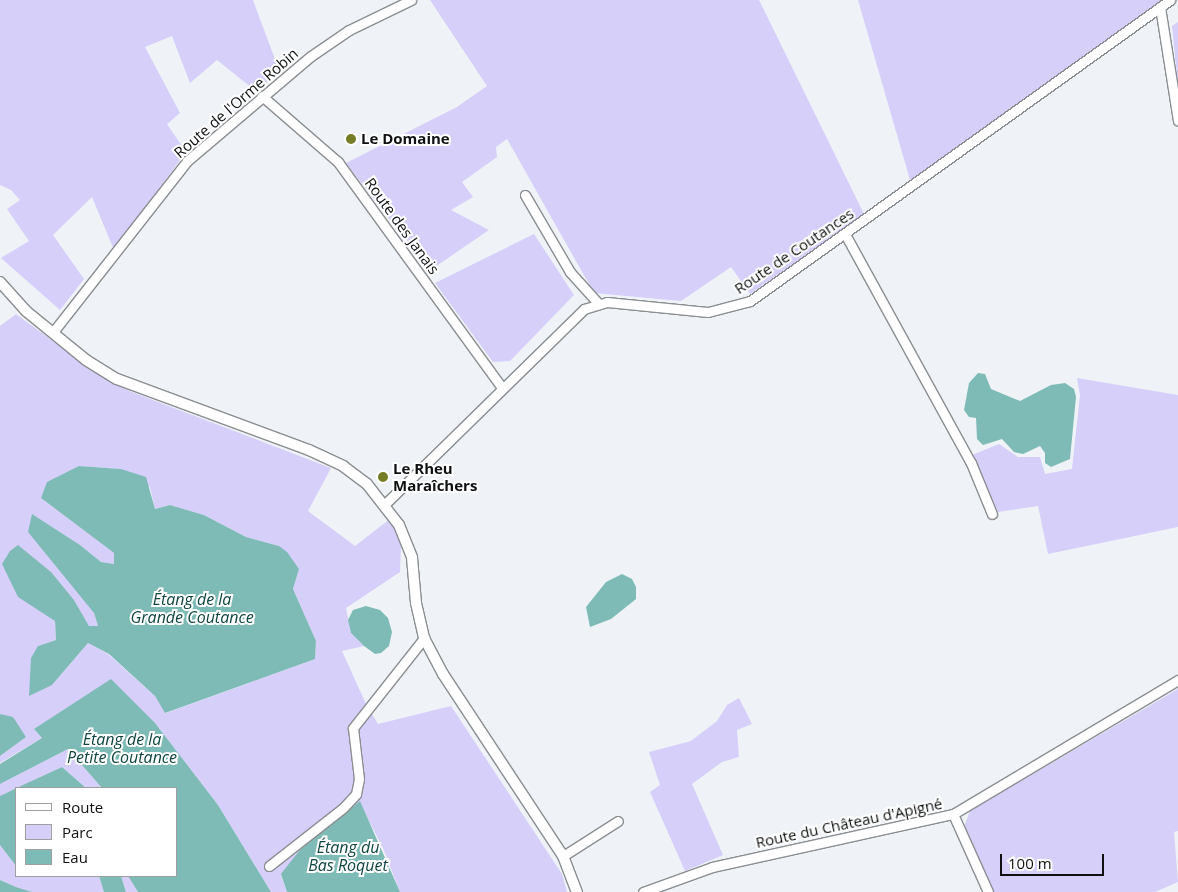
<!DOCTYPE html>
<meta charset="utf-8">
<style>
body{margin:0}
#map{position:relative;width:1178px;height:892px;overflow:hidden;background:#eff3f7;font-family:"Open Sans",sans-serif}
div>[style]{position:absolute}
.green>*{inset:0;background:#d5cffa}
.water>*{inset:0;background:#7fbbb6}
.roads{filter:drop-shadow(1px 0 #8a8e91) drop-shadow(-1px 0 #8a8e91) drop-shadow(0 1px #8a8e91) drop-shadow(0 -1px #8a8e91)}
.minor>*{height:9px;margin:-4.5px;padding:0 4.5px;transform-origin:4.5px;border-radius:4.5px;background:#fff}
.tertiary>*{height:10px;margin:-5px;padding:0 5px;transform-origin:5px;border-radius:5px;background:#fff}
.dots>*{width:14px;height:14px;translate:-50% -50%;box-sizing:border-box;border:2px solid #fff;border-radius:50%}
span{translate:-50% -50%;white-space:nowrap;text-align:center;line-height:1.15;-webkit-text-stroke:4px #fff;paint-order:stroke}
.street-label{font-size:15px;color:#0e1011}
.poi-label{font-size:15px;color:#0e1011;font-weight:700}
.left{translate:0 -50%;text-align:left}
.water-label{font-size:16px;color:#0e4542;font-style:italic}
.legend{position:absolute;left:15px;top:787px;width:162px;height:90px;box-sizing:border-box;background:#fff;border:1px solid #9f9fa0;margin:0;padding:6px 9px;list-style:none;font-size:15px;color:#0e1011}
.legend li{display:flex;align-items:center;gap:10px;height:25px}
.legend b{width:25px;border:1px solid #9f9fa0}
.scale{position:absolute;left:1000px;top:854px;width:104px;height:22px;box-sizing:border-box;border:2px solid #0e1011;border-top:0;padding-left:6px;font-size:15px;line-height:18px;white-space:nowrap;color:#0e1011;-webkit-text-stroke:4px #fff;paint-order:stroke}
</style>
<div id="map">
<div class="green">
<i style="clip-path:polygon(0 0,253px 0,279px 70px,257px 92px,217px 60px,190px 83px,172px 36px,145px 47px,180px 113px,167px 124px,186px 152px,114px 250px,92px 197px,53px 235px,84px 279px,60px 310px,1px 258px,29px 241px,7px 209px,20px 200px,11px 190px,0 185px)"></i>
<i style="clip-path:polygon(430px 0,759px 0,864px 214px,750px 294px,731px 267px,681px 301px,594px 293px,507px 139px,496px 147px,497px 157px,462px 182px,473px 197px,451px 210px,489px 230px,429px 271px,346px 163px,457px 107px,487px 86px)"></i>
<i style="clip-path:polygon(858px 0,1164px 0,910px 180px)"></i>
<i style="clip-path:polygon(1178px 22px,1178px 85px,1172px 26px)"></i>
<i style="clip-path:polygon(534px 234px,574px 295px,510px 361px,493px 362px,435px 283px)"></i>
<i style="clip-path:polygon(evenodd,16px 314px,102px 377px,132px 392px,331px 468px,308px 511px,355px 546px,390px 519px,401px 545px,400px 572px,346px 608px,351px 633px,364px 646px,342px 651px,366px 704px,378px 724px,451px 706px,562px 874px,567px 892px,400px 892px,383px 848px,359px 802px,281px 875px,287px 892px,271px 892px,218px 805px,155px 723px,34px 729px,42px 738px,0 763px,0 756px,26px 737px,0 714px,0 326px,16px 314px,79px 466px,121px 469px,150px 487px,155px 509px,170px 505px,204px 515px,246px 537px,279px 546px,299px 569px,293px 589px,316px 641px,315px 659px,166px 713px,155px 696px,108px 654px,88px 643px,52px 685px,38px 646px,56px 640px,55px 621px,43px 612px,74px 600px,89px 626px,98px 626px,94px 613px,33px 515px,80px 545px,101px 562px,114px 564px,114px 553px,41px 498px,79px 466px)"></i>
<i style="clip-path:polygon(1077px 378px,1178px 395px,1178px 527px,1048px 554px,1038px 506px,998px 512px,972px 455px,999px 444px,1018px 457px,1040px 457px,1045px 474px,1072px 469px,1080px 395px)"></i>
<i style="clip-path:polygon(1178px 689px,1178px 831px,1174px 832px,1178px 882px,1155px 892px,992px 892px,964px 827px,970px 811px)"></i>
<i style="clip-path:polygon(739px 698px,752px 724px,737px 730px,739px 757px,722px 762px,692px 784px,723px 855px,685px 871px,650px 792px,660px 785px,649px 752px,691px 741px,717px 721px,727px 705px)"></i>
<i style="clip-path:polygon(68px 749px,102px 788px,86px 788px,62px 767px,0 796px,0 784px)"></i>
<i style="clip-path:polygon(0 845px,16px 866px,16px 876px,99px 876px,104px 892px,32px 892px,16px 887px,0 880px)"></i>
<i style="clip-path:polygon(121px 876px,128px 876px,138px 892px,126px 892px)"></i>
</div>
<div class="water">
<i style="clip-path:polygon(978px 373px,985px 374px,991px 389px,1020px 401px,1051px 385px,1065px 383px,1074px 389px,1076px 397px,1070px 459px,1051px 467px,1045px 463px,1045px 453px,1040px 446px,1023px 454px,1014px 452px,1002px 439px,983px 445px,977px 439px,976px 418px,969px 417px,964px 410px,969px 383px)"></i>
<i style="clip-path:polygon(79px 466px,121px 469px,146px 477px,155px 509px,170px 505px,204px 515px,246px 537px,279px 546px,287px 552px,299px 569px,293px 589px,316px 641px,315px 659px,165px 713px,155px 696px,109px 654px,88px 643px,52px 685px,29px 696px,31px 658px,38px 646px,56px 640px,55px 621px,18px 597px,2px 564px,10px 551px,18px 545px,51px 572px,74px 600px,89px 626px,98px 626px,94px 613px,28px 532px,32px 514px,80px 545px,101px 562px,114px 564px,114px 553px,41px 498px,47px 482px)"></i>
<i style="clip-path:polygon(622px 574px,632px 579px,636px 587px,636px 599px,611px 619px,590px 627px,586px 607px,606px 582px)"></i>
<i style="clip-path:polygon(366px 606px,380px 610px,388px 618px,392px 632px,389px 646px,381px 653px,375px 654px,364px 646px,351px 633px,348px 620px,353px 610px)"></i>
<i style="clip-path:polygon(111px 679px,155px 723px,218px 805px,271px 892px,138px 892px,128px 876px,176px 876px,176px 788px,102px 788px,68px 749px,0 784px,0 764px,42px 738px,34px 729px)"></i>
<i style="clip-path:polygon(0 714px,13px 717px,26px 737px,0 756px)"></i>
<i style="clip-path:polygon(62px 767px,86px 788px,16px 788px,16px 866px,0 845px,0 796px,25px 784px)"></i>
<i style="clip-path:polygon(360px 801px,400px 892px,287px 892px,281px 874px,284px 870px,300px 850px)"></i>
<i style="clip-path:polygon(99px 876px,121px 876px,126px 892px,104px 892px)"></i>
<i style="clip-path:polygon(0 880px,16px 887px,32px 892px,0 892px)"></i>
</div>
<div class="roads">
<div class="minor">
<i style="left:1160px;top:7px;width:115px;rotate:81deg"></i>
<i style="left:262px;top:96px;width:101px;rotate:41deg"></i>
<i style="left:338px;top:162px;width:279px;rotate:54deg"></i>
<i style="left:525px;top:195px;width:89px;rotate:59.7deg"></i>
<i style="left:570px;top:272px;width:42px;rotate:47.9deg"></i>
<i style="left:845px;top:234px;width:261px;rotate:61.2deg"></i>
<i style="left:971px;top:463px;width:55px;rotate:67.6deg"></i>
<i style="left:53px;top:332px;width:217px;rotate:-51.9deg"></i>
<i style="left:187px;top:161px;width:162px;rotate:-40.3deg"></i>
<i style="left:311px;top:56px;width:46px;rotate:-34.4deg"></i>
<i style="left:349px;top:30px;width:69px;rotate:-25.8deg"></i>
<i style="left:385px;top:504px;width:279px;rotate:-44.4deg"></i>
<i style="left:584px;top:309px;width:24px;rotate:-17deg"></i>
<i style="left:607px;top:302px;width:101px;rotate:5.7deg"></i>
<i style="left:708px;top:312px;width:43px;rotate:-14.7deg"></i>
<i style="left:750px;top:301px;width:517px;rotate:-35.63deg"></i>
<i style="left:953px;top:814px;width:85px;rotate:65.8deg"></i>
<i style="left:563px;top:856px;width:65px;rotate:-32.5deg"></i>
<i style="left:269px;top:866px;width:94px;rotate:-38.1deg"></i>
<i style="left:343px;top:808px;width:19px;rotate:-47deg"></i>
<i style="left:356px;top:794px;width:15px;rotate:-79deg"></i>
<i style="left:359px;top:779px;width:51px;rotate:-96.7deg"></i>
<i style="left:353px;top:728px;width:115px;rotate:-51.7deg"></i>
<i style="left:643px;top:892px;width:73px;rotate:-19.9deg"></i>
<i style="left:712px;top:867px;width:247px;rotate:-12.4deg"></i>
<i style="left:953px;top:814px;width:262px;rotate:-30.8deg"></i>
</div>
<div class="tertiary">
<i style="left:0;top:282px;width:39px;rotate:48deg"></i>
<i style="left:26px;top:311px;width:77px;rotate:39.2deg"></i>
<i style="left:86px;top:360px;width:36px;rotate:32deg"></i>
<i style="left:117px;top:379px;width:205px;rotate:20.3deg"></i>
<i style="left:309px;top:450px;width:38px;rotate:25deg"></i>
<i style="left:343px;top:466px;width:30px;rotate:37deg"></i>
<i style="left:367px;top:484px;width:52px;rotate:52deg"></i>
<i style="left:399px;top:525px;width:35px;rotate:68deg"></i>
<i style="left:412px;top:558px;width:45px;rotate:84.9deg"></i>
<i style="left:416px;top:603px;width:36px;rotate:77deg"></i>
<i style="left:424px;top:638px;width:41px;rotate:62.2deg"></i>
<i style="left:443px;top:674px;width:218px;rotate:56.6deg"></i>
<i style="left:563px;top:856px;width:39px;rotate:69deg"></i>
</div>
</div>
<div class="dots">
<i style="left:351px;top:139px;background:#777d27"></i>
<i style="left:383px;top:477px;background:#777d27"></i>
</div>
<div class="street-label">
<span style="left:236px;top:103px;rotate:-41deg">Route de l'Orme Robin</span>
<span style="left:402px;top:226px;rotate:54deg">Route des Janais</span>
<span style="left:794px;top:251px;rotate:-34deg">Route de Coutances</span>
<span style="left:849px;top:823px;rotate:-12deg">Route du Château d'Apigné</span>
</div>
<div class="poi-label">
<span class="left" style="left:361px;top:139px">Le Domaine</span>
<span class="left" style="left:393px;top:477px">Le Rheu<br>Maraîchers</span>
</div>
<div class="water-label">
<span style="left:192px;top:608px">Étang de la<br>Grande Coutance</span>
<span style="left:122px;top:748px">Étang de la<br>Petite Coutance</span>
<span style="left:348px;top:856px">Étang du<br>Bas Roquet</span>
</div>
<ul class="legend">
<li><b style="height:6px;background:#fff"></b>Route</li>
<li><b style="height:14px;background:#d5cffa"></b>Parc</li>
<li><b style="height:14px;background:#7fbbb6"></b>Eau</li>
</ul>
<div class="scale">100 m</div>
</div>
